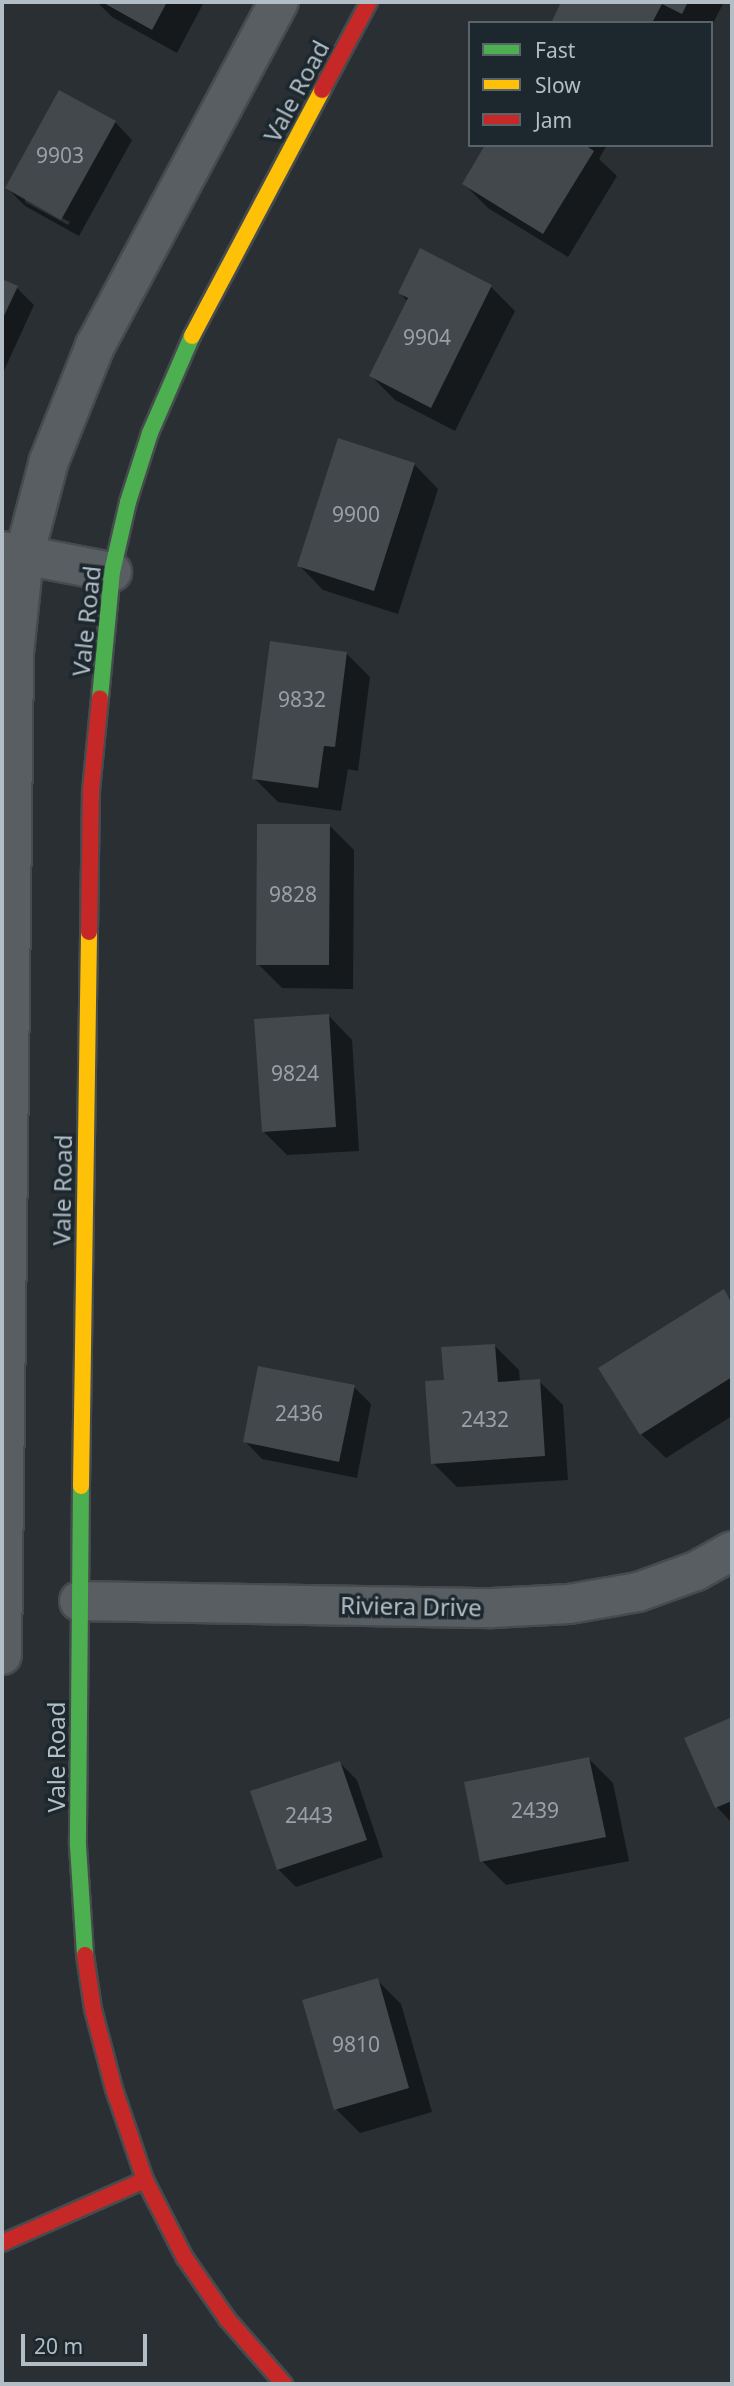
<!DOCTYPE html>
<style>
body{margin:0}
#map{position:relative;width:734px;height:2386px;overflow:hidden;background:#292f33;font-family:"Noto Sans",sans-serif}
div>[style]{position:absolute}
.shadow>*{inset:0;background:#0007}
.building>*{inset:0;background:#42484b}
.roads{filter:drop-shadow(2px 0 #464b4e) drop-shadow(-2px 0 #464b4e) drop-shadow(0 2px #464b4e) drop-shadow(0 -2px #464b4e)}
.street>*{height:38px;margin:-19px;padding:0 19px;transform-origin:19px;border-radius:19px;background:#585e62}
.fast>*{height:16px;margin:-8px;padding:0 8px;transform-origin:8px;border-radius:8px;background:#4caf50}
.slow>*{height:16px;margin:-8px;padding:0 8px;transform-origin:8px;border-radius:8px;background:#ffc107}
.jam>*{height:16px;margin:-8px;padding:0 8px;transform-origin:8px;border-radius:8px;background:#c62828}
span{translate:-50% -50%;white-space:nowrap;text-align:center;line-height:1.15;-webkit-text-stroke:7px #1c272e;paint-order:stroke}
.number-label{font-size:21px;color:#96a0a6}
.number-label span{-webkit-text-stroke-width:0}
.street-label{font-size:24px;color:#b2bdc5}
.frame{position:absolute;inset:0;border:4px solid #b2bdc5;pointer-events:none}
.legend{position:absolute;left:468px;top:21px;width:245px;height:126px;box-sizing:border-box;background:#1c272e;border:2px solid #58636a;margin:0;padding:9px 12px;list-style:none;font-size:21px;color:#b2bdc5}
.legend li{display:flex;align-items:center;gap:14px;height:35px}
.legend b{width:35px;border:2px solid #58636a}
.scale{position:absolute;left:21px;top:2334px;width:126px;height:32px;box-sizing:border-box;border:4px solid #b2bdc5;border-top:0;padding-left:9px;font-size:21px;line-height:24px;white-space:nowrap;color:#b2bdc5;-webkit-text-stroke:5px #1c272e;paint-order:stroke}
</style>
<div id="map">
<div class="shadow">
<i style="clip-path:polygon(97px 2px,204px 2px,177px 53px,112px 17px)"></i>
<i style="clip-path:polygon(563px 2px,724px 2px,711px 27px,711px 23px,555px 23px)"></i>
<i style="clip-path:polygon(evenodd,115px 122px,132px 140px,79px 236px,25px 206px,7px 188px,115px 122px,25px 198px,70px 222px,68px 225px,25px 202px,25px 198px)"></i>
<i style="clip-path:polygon(487px 145px,607px 145px,599px 159px,617px 176px,568px 257px,488px 208px,464px 184px)"></i>
<i style="clip-path:polygon(2px 281px,17px 288px,34px 305px,2px 375px)"></i>
<i style="clip-path:polygon(491px 287px,515px 311px,455px 431px,395px 400px,371px 376px,408px 302px,400px 293px)"></i>
<i style="clip-path:polygon(414px 464px,438px 489px,398px 614px,323px 590px,299px 565px)"></i>
<i style="clip-path:polygon(346px 653px,370px 677px,358px 771px,348px 769px,341px 811px,278px 802px,254px 778px)"></i>
<i style="clip-path:polygon(330px 826px,354px 850px,353px 989px,282px 988px,258px 964px)"></i>
<i style="clip-path:polygon(328px 1015px,352px 1040px,359px 1151px,287px 1155px,263px 1131px)"></i>
<i style="clip-path:polygon(724px 1292px,732px 1300px,732px 1416px,666px 1458px,641px 1434px)"></i>
<i style="clip-path:polygon(495px 1346px,519px 1370px,520px 1382px,539px 1381px,563px 1405px,568px 1480px,457px 1487px,433px 1463px,446px 1381px)"></i>
<i style="clip-path:polygon(354px 1387px,371px 1404px,357px 1478px,262px 1459px,245px 1441px)"></i>
<i style="clip-path:polygon(732px 1719px,732px 1823px,717px 1807px,686px 1739px)"></i>
<i style="clip-path:polygon(588px 1758px,613px 1783px,629px 1861px,506px 1885px,482px 1861px)"></i>
<i style="clip-path:polygon(340px 1763px,357px 1780px,383px 1857px,296px 1887px,278px 1869px)"></i>
<i style="clip-path:polygon(377px 1980px,401px 2004px,432px 2112px,360px 2133px,336px 2109px)"></i>
</div>
<div class="building">
<i style="clip-path:polygon(102px 2px,167px 2px,152px 30px)"></i>
<i style="clip-path:polygon(561px 2px,688px 2px,682px 14px,662px 4px,652px 23px,554px 23px,552px 21px)"></i>
<i style="clip-path:polygon(59px 90px,116px 121px,61px 220px,5px 188px)"></i>
<i style="clip-path:polygon(485px 145px,585px 145px,594px 151px,543px 234px,462px 184px)"></i>
<i style="clip-path:polygon(420px 248px,492px 285px,431px 408px,369px 376px,408px 298px,398px 293px)"></i>
<i style="clip-path:polygon(2px 279px,18px 286px,2px 320px)"></i>
<i style="clip-path:polygon(338px 438px,415px 463px,374px 591px,297px 566px)"></i>
<i style="clip-path:polygon(270px 641px,347px 652px,335px 747px,324px 746px,318px 788px,252px 779px)"></i>
<i style="clip-path:polygon(257px 824px,330px 824px,329px 965px,256px 965px)"></i>
<i style="clip-path:polygon(329px 1014px,336px 1127px,262px 1132px,254px 1019px)"></i>
<i style="clip-path:polygon(724px 1289px,732px 1303px,732px 1377px,640px 1435px,598px 1368px)"></i>
<i style="clip-path:polygon(495px 1344px,498px 1382px,540px 1379px,545px 1456px,431px 1464px,425px 1381px,444px 1380px,441px 1347px)"></i>
<i style="clip-path:polygon(258px 1366px,355px 1385px,339px 1462px,243px 1442px)"></i>
<i style="clip-path:polygon(732px 1717px,732px 1801px,715px 1808px,684px 1738px)"></i>
<i style="clip-path:polygon(589px 1757px,606px 1837px,480px 1862px,464px 1782px)"></i>
<i style="clip-path:polygon(340px 1761px,367px 1840px,277px 1870px,250px 1791px)"></i>
<i style="clip-path:polygon(378px 1978px,409px 2088px,334px 2110px,302px 2000px)"></i>
</div>
<div class="roads">
<div class="street">
<i style="left:2px;top:551px;width:112px;rotate:10.8deg"></i>
<i style="left:79px;top:1601px;width:413px;rotate:1deg"></i>
<i style="left:492px;top:1608px;width:77px;rotate:-3deg"></i>
<i style="left:569px;top:1604px;width:70px;rotate:-9.9deg"></i>
<i style="left:638px;top:1592px;width:62px;rotate:-19.9deg"></i>
<i style="left:696px;top:1571px;width:41px;rotate:-29.1deg"></i>
<i style="left:2px;top:1655px;width:1002px;rotate:-89.31deg"></i>
<i style="left:14px;top:653px;width:98px;rotate:-84.1deg"></i>
<i style="left:24px;top:556px;width:98px;rotate:-75.3deg"></i>
<i style="left:49px;top:461px;width:124px;rotate:-68.2deg"></i>
<i style="left:95px;top:346px;width:390px;rotate:-61.9deg"></i>
</div>
<div class="fast">
<i style="left:100px;top:698px;width:127px;rotate:-84.6deg"></i>
<i style="left:112px;top:572px;width:72px;rotate:-77.1deg"></i>
<i style="left:128px;top:502px;width:72px;rotate:-72.3deg"></i>
<i style="left:150px;top:433px;width:106px;rotate:-66.6deg"></i>
<i style="left:81px;top:1486px;width:360px;rotate:90.5deg"></i>
<i style="left:78px;top:1846px;width:109px;rotate:86.3deg"></i>
</div>
<div class="slow">
<i style="left:192px;top:336px;width:278px;rotate:-62.1deg"></i>
<i style="left:81px;top:1486px;width:554px;rotate:-89.17deg"></i>
</div>
<div class="jam">
<i style="left:322px;top:90px;width:100px;rotate:-61.9deg"></i>
<i style="left:89px;top:932px;width:141px;rotate:-89.2deg"></i>
<i style="left:91px;top:791px;width:93px;rotate:-84.5deg"></i>
<i style="left:85px;top:1955px;width:55px;rotate:81.6deg"></i>
<i style="left:93px;top:2009px;width:83px;rotate:75.3deg"></i>
<i style="left:114px;top:2089px;width:96px;rotate:71.2deg"></i>
<i style="left:145px;top:2180px;width:88px;rotate:62.9deg"></i>
<i style="left:185px;top:2258px;width:75px;rotate:55.3deg"></i>
<i style="left:228px;top:2320px;width:85px;rotate:48.8deg"></i>
<i style="left:2px;top:2243px;width:156px;rotate:-23.8deg"></i>
</div>
</div>
<div class="number-label">
<span style="left:60px;top:155px">9903</span>
<span style="left:427px;top:337px">9904</span>
<span style="left:356px;top:514px">9900</span>
<span style="left:302px;top:699px">9832</span>
<span style="left:293px;top:894px">9828</span>
<span style="left:295px;top:1073px">9824</span>
<span style="left:299px;top:1413px">2436</span>
<span style="left:485px;top:1419px">2432</span>
<span style="left:535px;top:1810px">2439</span>
<span style="left:309px;top:1815px">2443</span>
<span style="left:356px;top:2044px">9810</span>
</div>
<div class="street-label">
<span style="left:296px;top:91px;rotate:-62deg">Vale Road</span>
<span style="left:86px;top:621px;rotate:-84deg">Vale Road</span>
<span style="left:62px;top:1190px;rotate:-89deg">Vale Road</span>
<span style="left:411px;top:1606px;rotate:1deg">Riviera Drive</span>
<span style="left:56px;top:1757px;rotate:-90deg">Vale Road</span>
</div>
<div class="frame"></div>
<ul class="legend">
<li><b style="height:9px;background:#4caf50"></b>Fast</li>
<li><b style="height:9px;background:#ffc107"></b>Slow</li>
<li><b style="height:9px;background:#c62828"></b>Jam</li>
</ul>
<div class="scale">20 m</div>
</div>
